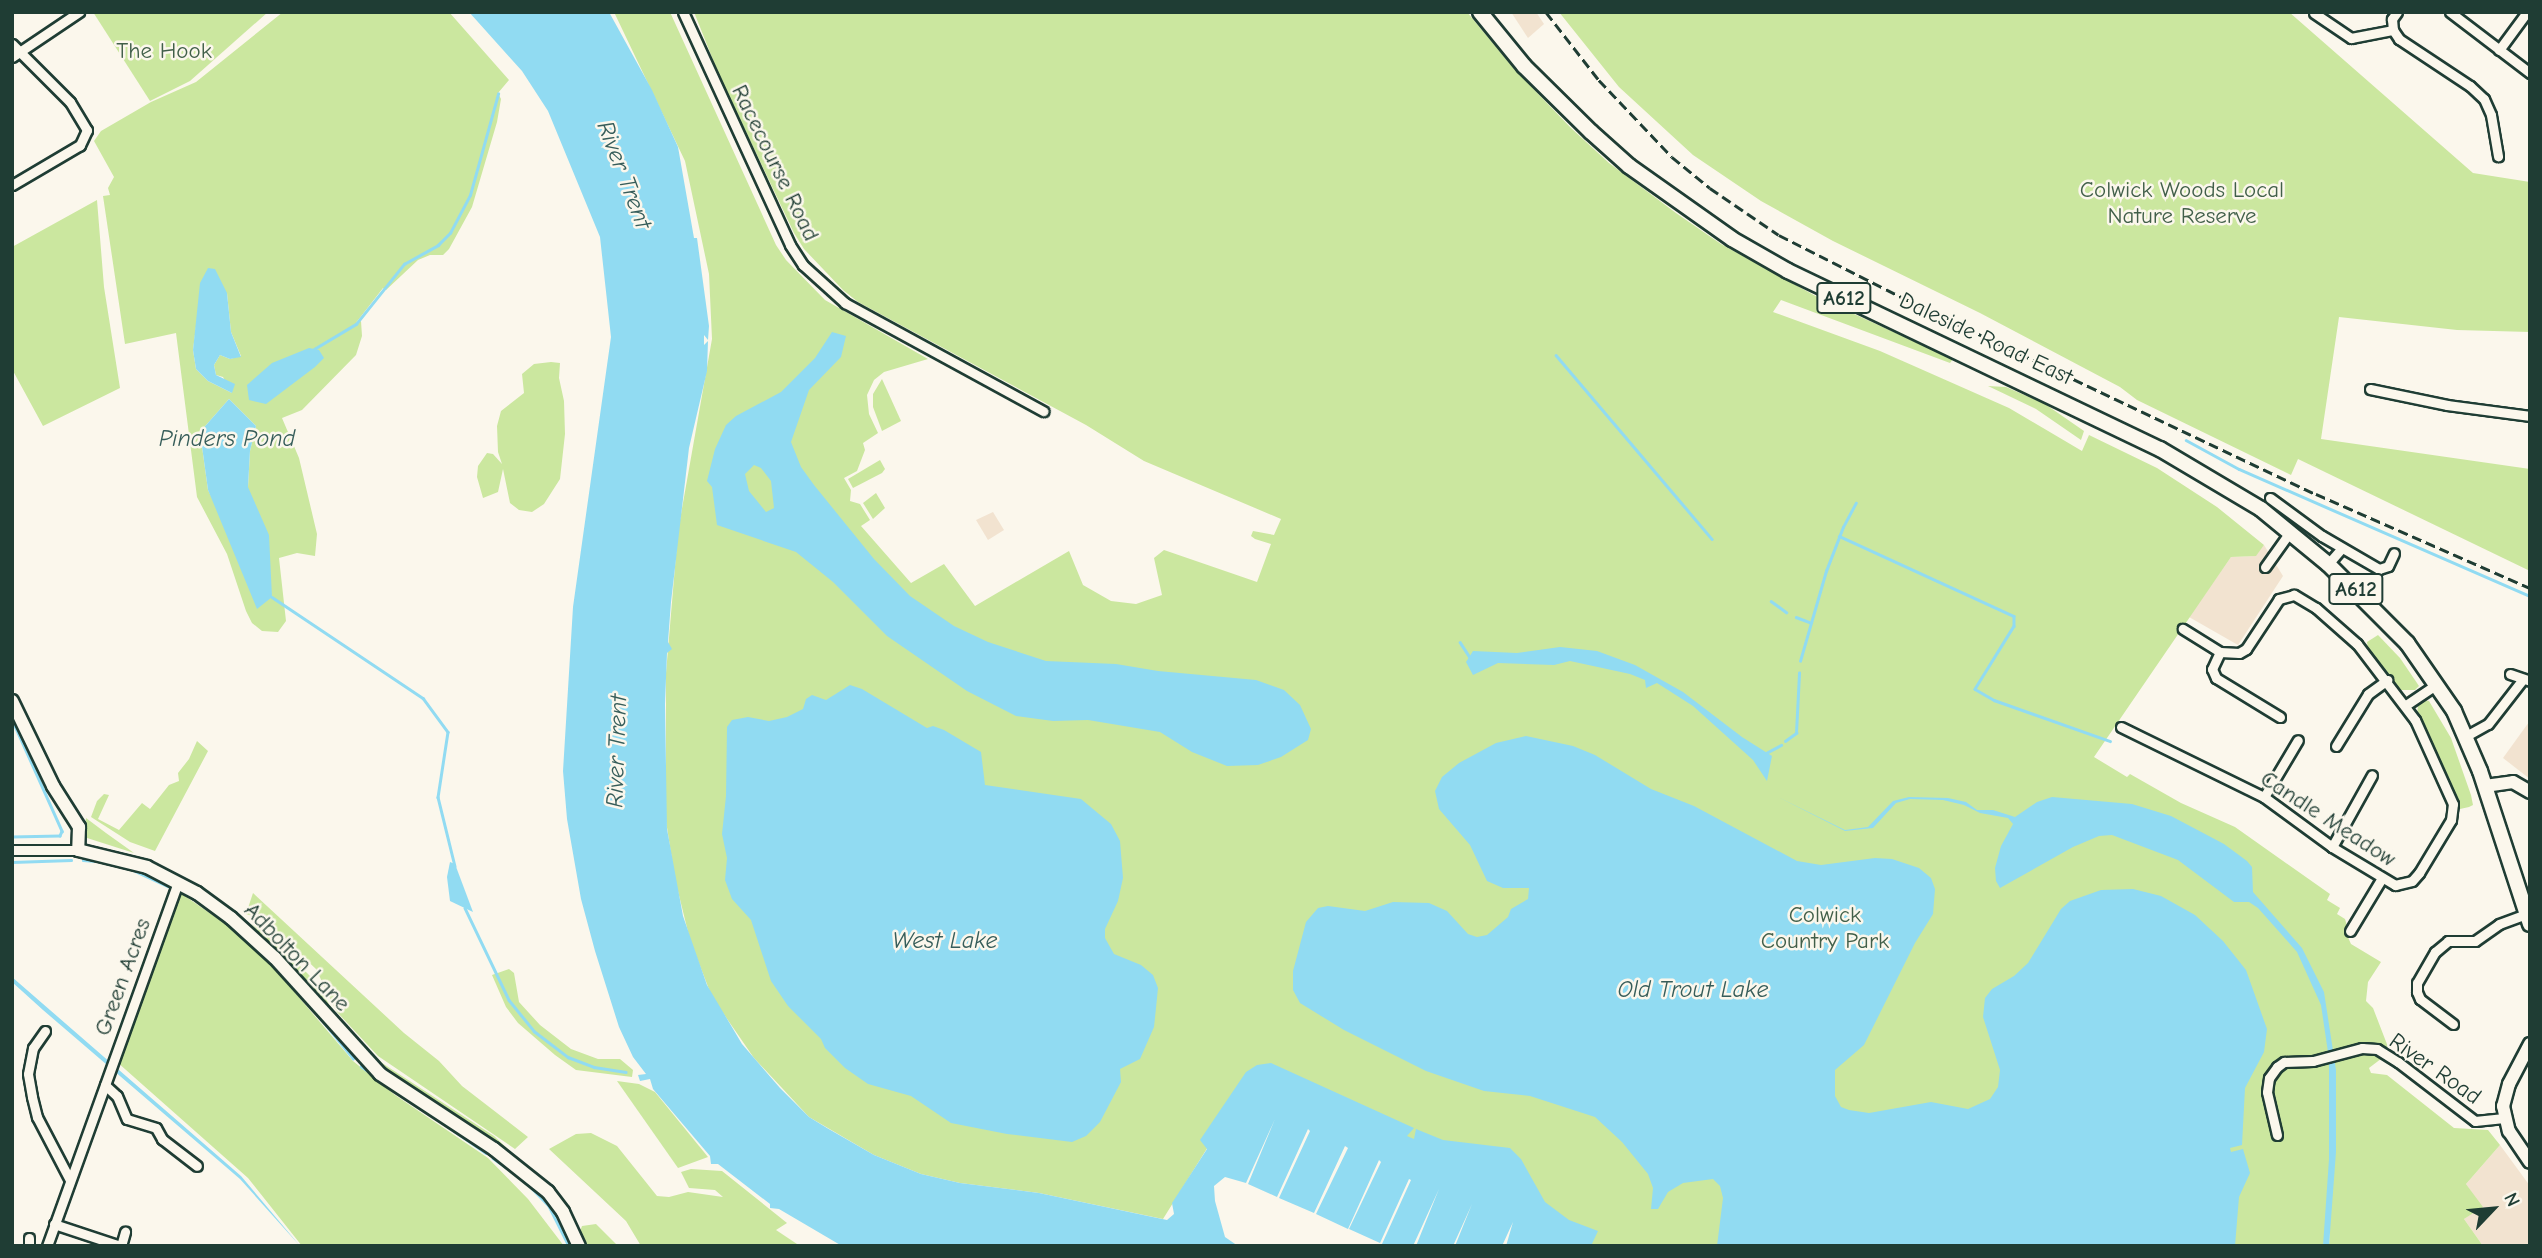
<!DOCTYPE html>
<style>
body{margin:0}
#map{position:relative;width:2542px;height:1258px;overflow:hidden;background:#fbf7ec;font-family:"Comic Neue",sans-serif}
div>[style]{position:absolute}
.built>*{inset:0;background:#f2e3d0}
.green>*{inset:0;background:#cbe79f}
.water>*{inset:0;background:#91dbf2}
.stream>*{height:2.5px;margin:-1.25px;padding:0 1.25px;transform-origin:1.25px;border-radius:1.25px;background:#91dbf2}
.roads{filter:drop-shadow(2px 0 #1f3d34) drop-shadow(-2px 0 #1f3d34) drop-shadow(0 2px #1f3d34) drop-shadow(0 -2px #1f3d34)}
.street>*{height:9px;margin:-4.5px;padding:0 4.5px;transform-origin:4.5px;border-radius:4.5px;background:#fbf7ec}
.secondary>*{height:12px;margin:-6px;padding:0 6px;transform-origin:6px;border-radius:6px;background:#fbf7ec}
.primary>*{height:14px;margin:-7px;padding:0 7px;transform-origin:7px;border-radius:7px;background:#fbf7ec}
.rail>*{height:2.5px;margin-top:-1.25px;transform-origin:0;background:repeating-linear-gradient(90deg,#1f3d34 0 10px,transparent 0 15px)}
span{translate:-50% -50%;white-space:nowrap;text-align:center;line-height:1.15;-webkit-text-stroke:5px #fbf7ec;paint-order:stroke}
.shield-label span{padding:2px 5px;background:#fbf7ec;border:2px solid;border-radius:5px;-webkit-text-stroke-width:0}
.shield-label{font-size:21px;color:#1f3d34;font-weight:700}
.park-label{font-size:23px;color:#415f49}
.street-label{font-size:23px;color:#1f3d34}
.water-label{font-size:24px;color:#365d5a;font-style:italic}
.frame{position:absolute;inset:0;border:14px solid #1f3d34;pointer-events:none}
.north{position:absolute;left:2458px;top:1174px;width:70px;height:70px;-webkit-text-stroke:5px #fbf7ec;paint-order:stroke;rotate:64deg;font-size:19px;font-weight:700;line-height:28px;text-align:center;color:#1f3d34}
.north::after{content:'';display:block;margin:auto;width:24px;height:32px;background:#1f3d34;clip-path:polygon(50% 0,100% 100%,50% 72%,0 100%)}
</style>
<div id="map">
<div class="built">
<i style="clip-path:polygon(1511px 12px,1536px 12px,1544px 24px,1528px 38px)"></i>
<i style="clip-path:polygon(993px 512px,1004px 530px,988px 540px,976px 520px)"></i>
<i style="clip-path:polygon(2264px 545px,2283px 576px,2238px 645px,2189px 617px,2231px 557px,2255px 556px)"></i>
<i style="clip-path:polygon(2529px 722px,2530px 722px,2530px 779px,2503px 758px)"></i>
<i style="clip-path:polygon(2500px 1145px,2530px 1186px,2530px 1246px,2483px 1246px,2464px 1219px,2482px 1207px,2466px 1184px)"></i>
</div>
<div class="green">
<i style="clip-path:polygon(93px 12px,268px 12px,190px 81px,150px 101px)"></i>
<i style="clip-path:polygon(evenodd,283px 12px,449px 12px,509px 80px,498px 93px,501px 99px,497px 122px,472px 207px,449px 249px,443px 255px,430px 255px,418px 260px,386px 290px,383px 288px,355px 324px,361px 321px,362px 336px,356px 355px,302px 410px,282px 418px,299px 458px,317px 534px,315px 556px,297px 553px,279px 558px,286px 621px,278px 632px,262px 631px,252px 623px,246px 611px,227px 554px,197px 497px,176px 333px,125px 344px,103px 196px,110px 195px,108px 188px,114px 177px,94px 141px,101px 131px,151px 102px,196px 82px,283px 12px,227px 293px,231px 332px,241px 356px,230px 359px,220px 355px,214px 365px,216px 375px,223px 377px,232px 393px,208px 381px,196px 369px,193px 350px,197px 319px,227px 293px,283px 12px,229px 399px,256px 426px,250px 451px,248px 487px,221px 516px,208px 490px,200px 432px,229px 399px)"></i>
<i style="clip-path:polygon(614px 12px,670px 12px,776px 245px,786px 260px,825px 300px,928px 359px,884px 372px,874px 380px,867px 395px,869px 414px,878px 433px,863px 443px,865px 450px,857px 471px,844px 478px,851px 490px,850px 501px,860px 504px,870px 520px,861px 526px,911px 583px,944px 564px,975px 606px,1069px 551px,1083px 585px,1111px 601px,1136px 604px,1162px 595px,1154px 558px,1164px 550px,1257px 582px,1271px 544px,1255px 539px,1251px 536px,1253px 531px,1274px 535px,1281px 519px,1144px 461px,1086px 425px,858px 302px,843px 290px,804px 249px,794px 233px,719px 75px,694px 12px,1467px 12px,1515px 70px,1571px 128px,1609px 163px,1676px 213px,1721px 244px,1821px 299px,1953px 359px,1950px 363px,1781px 300px,1773px 312px,1880px 351px,2009px 408px,2082px 451px,2089px 435px,2157px 468px,2217px 507px,2264px 545px,2256px 556px,2231px 557px,2094px 757px,2127px 777px,2130px 774px,2181px 803px,2235px 827px,2330px 894px,2327px 900px,2340px 908px,2337px 914px,2345px 919px,2348px 929px,2346px 933px,2351px 944px,2381px 962px,2368px 982px,2366px 1001px,2373px 1008px,2390px 1052px,2369px 1068px,2371px 1073px,2387px 1075px,2454px 1128px,2488px 1130px,2500px 1145px,2466px 1184px,2483px 1207px,2464px 1219px,2483px 1246px,2329px 1246px,2330px 1219px,2323px 1246px,1563px 1246px,1249px 1081px,1163px 1219px,1039px 1193px,960px 1183px,921px 1174px,874px 1155px,809px 1117px,754px 1058px,712px 997px,690px 940px,675px 879px,666px 821px,666px 673px,678px 531px,712px 339px,709px 274px,685px 161px)"></i>
<i style="clip-path:polygon(1559px 12px,2289px 12px,2473px 173px,2530px 182px,2530px 332px,2457px 330px,2339px 317px,2321px 439px,2530px 469px,2530px 571px,2298px 459px,2291px 475px,2137px 400px,2120px 387px,1980px 313px,1833px 241px,1761px 201px,1693px 155px,1619px 87px)"></i>
<i style="clip-path:polygon(97px 200px,104px 287px,120px 388px,43px 426px,12px 369px,12px 247px)"></i>
<i style="clip-path:polygon(551px 362px,560px 363px,559px 378px,564px 401px,565px 434px,560px 479px,544px 504px,532px 512px,519px 510px,510px 503px,503px 469px,498px 492px,483px 498px,477px 477px,478px 466px,487px 453px,493px 454px,502px 464px,498px 452px,497px 426px,501px 411px,524px 393px,522px 374px,534px 364px)"></i>
<i style="clip-path:polygon(882px 379px,901px 421px,882px 431px,873px 407px,873px 394px)"></i>
<i style="clip-path:polygon(1988px 386px,2006px 387px,2045px 404px,2084px 431px,2081px 440px,2036px 409px)"></i>
<i style="clip-path:polygon(880px 460px,885px 469px,882px 473px,853px 488px,848px 479px)"></i>
<i style="clip-path:polygon(876px 493px,885px 508px,873px 519px,863px 503px)"></i>
<i style="clip-path:polygon(2378px 635px,2400px 658px,2419px 686px,2415px 690px,2399px 690px,2368px 649px,2367px 642px)"></i>
<i style="clip-path:polygon(2423px 700px,2429px 701px,2451px 738px,2471px 795px,2473px 805px,2469px 807px,2460px 809px,2450px 780px,2417px 715px,2418px 705px)"></i>
<i style="clip-path:polygon(197px 741px,208px 751px,155px 851px,130px 842px,91px 817px,97px 801px,104px 794px,109px 795px,98px 819px,119px 830px,142px 803px,150px 809px,169px 785px,179px 781px,178px 773px,189px 759px)"></i>
<i style="clip-path:polygon(86px 818px,106px 833px,134px 853px,84px 837px)"></i>
<i style="clip-path:polygon(253px 893px,404px 1033px,439px 1061px,462px 1086px,528px 1137px,515px 1149px,378px 1056px,336px 1011px,316px 969px,263px 919px,246px 914px)"></i>
<i style="clip-path:polygon(182px 894px,240px 934px,274px 968px,353px 1061px,395px 1095px,488px 1158px,528px 1199px,564px 1246px,302px 1246px,248px 1178px,117px 1062px,177px 896px)"></i>
<i style="clip-path:polygon(251px 924px,265px 931px,314px 980px,334px 1012px,382px 1063px,494px 1136px,510px 1151px,395px 1082px,254px 932px,256px 928px)"></i>
<i style="clip-path:polygon(509px 969px,514px 973px,519px 1002px,540px 1025px,571px 1049px,598px 1059px,620px 1059px,633px 1070px,632px 1077px,576px 1070px,555px 1055px,518px 1023px,506px 1007px,492px 975px)"></i>
<i style="clip-path:polygon(617px 1081px,639px 1084px,655px 1092px,708px 1157px,678px 1168px)"></i>
<i style="clip-path:polygon(591px 1133px,617px 1146px,657px 1196px,669px 1197px,688px 1192px,723px 1197px,715px 1190px,689px 1188px,681px 1172px,691px 1169px,722px 1171px,787px 1223px,776px 1230px,800px 1246px,641px 1246px,626px 1221px,549px 1149px,576px 1134px)"></i>
<i style="clip-path:polygon(596px 1224px,618px 1246px,583px 1246px,579px 1234px,582px 1226px)"></i>
</div>
<div class="water">
<i style="clip-path:polygon(469px 12px,609px 12px,652px 90px,678px 147px,694px 238px,697px 238px,709px 326px,708px 340px,704px 335px,704px 345px,708px 341px,707px 371px,689px 448px,671px 602px,668px 642px,672px 649px,667px 653px,665px 704px,667px 829px,683px 916px,707px 985px,742px 1044px,780px 1088px,809px 1117px,827px 1128px,874px 1155px,921px 1174px,960px 1183px,1039px 1193px,1167px 1220px,1174px 1214px,1172px 1203px,1207px 1149px,1200px 1140px,1246px 1072px,1257px 1065px,1271px 1063px,1414px 1128px,1407px 1136px,1414px 1139px,1416px 1129px,1443px 1140px,1510px 1148px,1521px 1159px,1545px 1202px,1569px 1220px,1598px 1231px,1591px 1246px,1506px 1246px,1513px 1222px,1502px 1246px,1455px 1246px,1472px 1204px,1453px 1246px,1416px 1246px,1439px 1189px,1413px 1246px,1385px 1246px,1382px 1244px,1411px 1180px,1409px 1179px,1380px 1243px,1349px 1229px,1381px 1162px,1379px 1160px,1348px 1229px,1316px 1214px,1348px 1148px,1345px 1146px,1314px 1213px,1279px 1198px,1310px 1131px,1308px 1129px,1277px 1197px,1248px 1184px,1275px 1119px,1246px 1183px,1225px 1177px,1214px 1186px,1215px 1201px,1225px 1237px,1238px 1246px,842px 1246px,779px 1209px,770px 1208px,770px 1204px,718px 1164px,711px 1164px,710px 1156px,653px 1089px,650px 1079px,640px 1081px,638px 1075px,646px 1074px,633px 1057px,619px 1027px,595px 951px,581px 899px,567px 819px,563px 771px,573px 607px,611px 337px,600px 237px,548px 111px,522px 71px)"></i>
<i style="clip-path:polygon(208px 268px,215px 269px,227px 293px,231px 332px,241px 357px,230px 359px,220px 355px,214px 365px,216px 375px,235px 384px,232px 393px,208px 381px,196px 369px,193px 350px,200px 283px)"></i>
<i style="clip-path:polygon(evenodd,832px 332px,846px 336px,841px 357px,809px 390px,791px 442px,801px 467px,814px 485px,874px 559px,910px 596px,954px 626px,988px 642px,1046px 661px,1116px 664px,1158px 671px,1256px 680px,1284px 690px,1300px 705px,1311px 729px,1308px 740px,1281px 757px,1258px 765px,1227px 766px,1192px 752px,1160px 732px,1088px 720px,1053px 721px,1016px 716px,967px 691px,887px 636px,833px 582px,796px 552px,717px 525px,712px 487px,707px 481px,715px 449px,726px 425px,736px 416px,781px 392px,815px 358px,832px 332px,754px 465px,761px 468px,771px 481px,774px 508px,766px 512px,749px 491px,745px 474px,754px 465px)"></i>
<i style="clip-path:polygon(309px 348px,319px 350px,324px 358px,315px 367px,266px 404px,249px 400px,247px 385px,272px 363px)"></i>
<i style="clip-path:polygon(229px 399px,256px 426px,250px 451px,248px 487px,269px 535px,272px 597px,257px 609px,208px 490px,200px 432px)"></i>
<i style="clip-path:polygon(1560px 647px,1597px 651px,1635px 665px,1683px 692px,1742px 737px,1772px 756px,1767px 781px,1753px 760px,1693px 706px,1657px 683px,1646px 688px,1645px 680px,1630px 674px,1570px 661px,1554px 665px,1498px 663px,1473px 675px,1466px 662px,1473px 651px,1517px 653px)"></i>
<i style="clip-path:polygon(850px 685px,862px 689px,927px 728px,933px 726px,944px 730px,981px 752px,985px 785px,1081px 799px,1111px 824px,1120px 841px,1123px 878px,1118px 901px,1105px 929px,1105px 938px,1114px 954px,1141px 965px,1153px 975px,1158px 988px,1156px 1008px,1154px 1027px,1140px 1059px,1120px 1069px,1121px 1082px,1100px 1122px,1086px 1136px,1072px 1142px,1007px 1134px,951px 1123px,911px 1096px,868px 1084px,845px 1068px,825px 1048px,821px 1039px,788px 1006px,771px 981px,751px 920px,732px 899px,725px 880px,727px 858px,722px 834px,726px 796px,727px 727px,732px 720px,748px 717px,769px 721px,787px 717px,803px 709px,806px 699px,812px 695px,826px 700px)"></i>
<i style="clip-path:polygon(1526px 736px,1573px 746px,1595px 755px,1651px 789px,1694px 806px,1797px 861px,1821px 865px,1875px 858px,1892px 859px,1919px 868px,1931px 878px,1935px 889px,1933px 914px,1915px 943px,1864px 1045px,1835px 1070px,1835px 1096px,1841px 1107px,1849px 1110px,1869px 1113px,1931px 1102px,1968px 1109px,1990px 1099px,1998px 1087px,2000px 1070px,1983px 1017px,1985px 998px,1992px 989px,2014px 976px,2028px 963px,2061px 909px,2070px 901px,2101px 890px,2133px 889px,2161px 896px,2195px 915px,2223px 941px,2246px 970px,2267px 1029px,2264px 1052px,2245px 1088px,2242px 1145px,2230px 1148px,2231px 1152px,2243px 1149px,2250px 1173px,2239px 1197px,2235px 1246px,1717px 1246px,1723px 1198px,1720px 1186px,1713px 1179px,1683px 1183px,1668px 1192px,1658px 1209px,1651px 1209px,1653px 1188px,1648px 1174px,1622px 1142px,1595px 1117px,1530px 1096px,1484px 1091px,1426px 1071px,1344px 1030px,1300px 1003px,1293px 990px,1293px 971px,1306px 922px,1318px 908px,1328px 906px,1365px 911px,1393px 902px,1429px 903px,1447px 911px,1468px 934px,1477px 937px,1487px 935px,1508px 917px,1511px 909px,1528px 899px,1529px 888px,1503px 888px,1487px 881px,1470px 845px,1439px 809px,1435px 791px,1442px 777px,1459px 763px,1496px 743px)"></i>
<i style="clip-path:polygon(1770px 793px,1845px 830px,1868px 827px,1893px 801px,1909px 797px,1948px 798px,1966px 802px,1977px 810px,1993px 810px,2015px 817px,2037px 802px,2052px 797px,2132px 804px,2171px 816px,2224px 844px,2247px 861px,2252px 867px,2253px 892px,2302px 948px,2324px 992px,2336px 1070px,2336px 1152px,2329px 1246px,2323px 1246px,2329px 1159px,2329px 1059px,2321px 1005px,2297px 952px,2258px 908px,2249px 902px,2234px 902px,2178px 860px,2112px 835px,2099px 836px,2073px 847px,2000px 888px,1996px 881px,1995px 868px,2001px 846px,2013px 824px,2008px 818px,1980px 813px,1964px 805px,1943px 800px,1910px 799px,1896px 803px,1873px 828px,1845px 831px)"></i>
<i style="clip-path:polygon(450px 862px,455px 864px,473px 912px,450px 901px,447px 877px)"></i>
<i style="clip-path:polygon(12px 977px,241px 1176px,300px 1246px,240px 1179px,43px 1010px,12px 982px)"></i>
</div>
<div class="stream">
<i style="left:314px;top:349px;width:49px;rotate:-30.8deg"></i>
<i style="left:356px;top:324px;width:77px;rotate:-51.3deg"></i>
<i style="left:404px;top:264px;width:39px;rotate:-29deg"></i>
<i style="left:438px;top:245px;width:17px;rotate:-45deg"></i>
<i style="left:450px;top:233px;width:43px;rotate:-62.2deg"></i>
<i style="left:470px;top:195px;width:105px;rotate:-74.5deg"></i>
<i style="left:1556px;top:355px;width:241px;rotate:49.7deg"></i>
<i style="left:2186px;top:440px;width:60px;rotate:28.7deg"></i>
<i style="left:2239px;top:469px;width:318px;rotate:23.6deg"></i>
<i style="left:1839px;top:536px;width:192px;rotate:24.6deg"></i>
<i style="left:2014px;top:616px;width:10px;rotate:90deg"></i>
<i style="left:2014px;top:626px;width:74px;rotate:121.8deg"></i>
<i style="left:1975px;top:689px;width:22px;rotate:30deg"></i>
<i style="left:1994px;top:700px;width:123px;rotate:19.5deg"></i>
<i style="left:272px;top:597px;width:182px;rotate:33.8deg"></i>
<i style="left:423px;top:698px;width:42px;rotate:53.7deg"></i>
<i style="left:448px;top:732px;width:66px;rotate:98.7deg"></i>
<i style="left:438px;top:797px;width:71px;rotate:76.2deg"></i>
<i style="left:1771px;top:601px;width:19px;rotate:36deg"></i>
<i style="left:1796px;top:617px;width:14px;rotate:21deg"></i>
<i style="left:1460px;top:642px;width:17px;rotate:57deg"></i>
<i style="left:1800px;top:661px;width:94px;rotate:-73.9deg"></i>
<i style="left:1826px;top:571px;width:47px;rotate:-68.9deg"></i>
<i style="left:1843px;top:527px;width:27px;rotate:-62deg"></i>
<i style="left:12px;top:719px;width:123px;rotate:65.9deg"></i>
<i style="left:62px;top:831px;width:5px;rotate:112deg"></i>
<i style="left:60px;top:836px;width:48px;rotate:178.8deg"></i>
<i style="left:1785px;top:741px;width:14px;rotate:-36deg"></i>
<i style="left:1796px;top:733px;width:60px;rotate:-87.1deg"></i>
<i style="left:1766px;top:753px;width:17px;rotate:-28deg"></i>
<i style="left:83px;top:860px;width:16px;rotate:4deg"></i>
<i style="left:12px;top:862px;width:59px;rotate:-1.9deg"></i>
<i style="left:133px;top:870px;width:38px;rotate:25deg"></i>
<i style="left:465px;top:908px;width:102px;rotate:64.4deg"></i>
<i style="left:509px;top:1000px;width:40px;rotate:51deg"></i>
<i style="left:534px;top:1031px;width:43px;rotate:37.4deg"></i>
<i style="left:568px;top:1057px;width:28px;rotate:21deg"></i>
<i style="left:594px;top:1067px;width:32px;rotate:9deg"></i>
<i style="left:309px;top:1004px;width:70px;rotate:50.8deg"></i>
<i style="left:361px;top:1066px;width:152px;rotate:34.8deg"></i>
<i style="left:493px;top:1158px;width:21px;rotate:35deg"></i>
<i style="left:526px;top:1182px;width:33px;rotate:46deg"></i>
<i style="left:549px;top:1206px;width:45px;rotate:63.4deg"></i>
</div>
<div class="roads">
<div class="street">
<i style="left:683px;top:12px;width:256px;rotate:65.3deg"></i>
<i style="left:790px;top:245px;width:24px;rotate:57deg"></i>
<i style="left:803px;top:265px;width:57px;rotate:42.1deg"></i>
<i style="left:845px;top:303px;width:226px;rotate:28.6deg"></i>
<i style="left:2397px;top:12px;width:9px;rotate:126deg"></i>
<i style="left:2392px;top:19px;width:11px;rotate:85deg"></i>
<i style="left:2393px;top:30px;width:11px;rotate:56deg"></i>
<i style="left:2399px;top:39px;width:85px;rotate:33.5deg"></i>
<i style="left:2470px;top:86px;width:19px;rotate:43deg"></i>
<i style="left:2484px;top:99px;width:17px;rotate:66deg"></i>
<i style="left:2491px;top:115px;width:42px;rotate:80.3deg"></i>
<i style="left:2450px;top:12px;width:101px;rotate:37.3deg"></i>
<i style="left:2314px;top:13px;width:45px;rotate:34deg"></i>
<i style="left:2351px;top:38px;width:43px;rotate:-10.8deg"></i>
<i style="left:12px;top:44px;width:82px;rotate:45deg"></i>
<i style="left:70px;top:102px;width:33px;rotate:59deg"></i>
<i style="left:87px;top:130px;width:17px;rotate:115deg"></i>
<i style="left:80px;top:145px;width:79px;rotate:149.5deg"></i>
<i style="left:2499px;top:50px;width:47px;rotate:-53.6deg"></i>
<i style="left:12px;top:57px;width:81px;rotate:-33.9deg"></i>
<i style="left:2370px;top:389px;width:79px;rotate:11.7deg"></i>
<i style="left:2447px;top:405px;width:84px;rotate:7.5deg"></i>
<i style="left:2270px;top:498px;width:64px;rotate:36.2deg"></i>
<i style="left:2322px;top:536px;width:66px;rotate:30.1deg"></i>
<i style="left:2379px;top:569px;width:9px;rotate:-18deg"></i>
<i style="left:2388px;top:566px;width:14px;rotate:-65deg"></i>
<i style="left:2328px;top:564px;width:21px;rotate:-49deg"></i>
<i style="left:2265px;top:567px;width:43px;rotate:-54.5deg"></i>
<i style="left:2220px;top:652px;width:19px;rotate:115deg"></i>
<i style="left:2212px;top:669px;width:10px;rotate:66deg"></i>
<i style="left:2216px;top:678px;width:75px;rotate:31.4deg"></i>
<i style="left:2510px;top:674px;width:21px;rotate:19deg"></i>
<i style="left:2406px;top:705px;width:37px;rotate:-34deg"></i>
<i style="left:2121px;top:727px;width:159px;rotate:26.1deg"></i>
<i style="left:2264px;top:797px;width:84px;rotate:36.3deg"></i>
<i style="left:2332px;top:847px;width:74px;rotate:31.1deg"></i>
<i style="left:2395px;top:885px;width:17px;rotate:-13deg"></i>
<i style="left:2412px;top:881px;width:11px;rotate:-49deg"></i>
<i style="left:2419px;top:873px;width:62px;rotate:-58.9deg"></i>
<i style="left:2451px;top:820px;width:16px;rotate:-83deg"></i>
<i style="left:2453px;top:804px;width:92px;rotate:-114.3deg"></i>
<i style="left:2415px;top:720px;width:96px;rotate:-127.3deg"></i>
<i style="left:2357px;top:644px;width:55px;rotate:-138.7deg"></i>
<i style="left:2316px;top:608px;width:26px;rotate:-149deg"></i>
<i style="left:2294px;top:595px;width:16px;rotate:165deg"></i>
<i style="left:2279px;top:599px;width:60px;rotate:123.4deg"></i>
<i style="left:2246px;top:649px;width:8px;rotate:150deg"></i>
<i style="left:2239px;top:653px;width:19px;rotate:-177deg"></i>
<i style="left:2220px;top:652px;width:44px;rotate:-148.1deg"></i>
<i style="left:2466px;top:736px;width:25px;rotate:-29deg"></i>
<i style="left:2488px;top:724px;width:57px;rotate:-52.1deg"></i>
<i style="left:2336px;top:746px;width:61px;rotate:-58.4deg"></i>
<i style="left:2368px;top:694px;width:24px;rotate:-36deg"></i>
<i style="left:2264px;top:797px;width:66px;rotate:-59.2deg"></i>
<i style="left:2332px;top:847px;width:82px;rotate:-60.9deg"></i>
<i style="left:12px;top:850px;width:66px"></i>
<i style="left:2350px;top:931px;width:62px;rotate:-58.9deg"></i>
<i style="left:2453px;top:1024px;width:41px;rotate:-142.9deg"></i>
<i style="left:2420px;top:999px;width:8px;rotate:-113deg"></i>
<i style="left:2417px;top:992px;width:9px;rotate:-90deg"></i>
<i style="left:2417px;top:983px;width:36px;rotate:-60deg"></i>
<i style="left:2435px;top:952px;width:17px;rotate:-40deg"></i>
<i style="left:2448px;top:941px;width:27px"></i>
<i style="left:2475px;top:941px;width:29px;rotate:-35deg"></i>
<i style="left:2499px;top:924px;width:29px;rotate:-20deg"></i>
<i style="left:45px;top:1031px;width:21px;rotate:125deg"></i>
<i style="left:33px;top:1048px;width:26px;rotate:101deg"></i>
<i style="left:28px;top:1074px;width:23px;rotate:80deg"></i>
<i style="left:32px;top:1097px;width:21px;rotate:76deg"></i>
<i style="left:37px;top:1117px;width:71px;rotate:62.4deg"></i>
<i style="left:105px;top:1085px;width:16px;rotate:43deg"></i>
<i style="left:117px;top:1096px;width:25px;rotate:67deg"></i>
<i style="left:127px;top:1119px;width:30px;rotate:17deg"></i>
<i style="left:156px;top:1128px;width:13px;rotate:61deg"></i>
<i style="left:162px;top:1139px;width:44px;rotate:37.6deg"></i>
<i style="left:2277px;top:1135px;width:44px;rotate:-103.1deg"></i>
<i style="left:2267px;top:1092px;width:14px;rotate:-82deg"></i>
<i style="left:2269px;top:1078px;width:14px;rotate:-54deg"></i>
<i style="left:2277px;top:1067px;width:9px;rotate:-36deg"></i>
<i style="left:2284px;top:1062px;width:29px;rotate:-2deg"></i>
<i style="left:2313px;top:1061px;width:51px;rotate:-14.9deg"></i>
<i style="left:2362px;top:1048px;width:15px;rotate:4deg"></i>
<i style="left:2377px;top:1049px;width:25px;rotate:32deg"></i>
<i style="left:2398px;top:1062px;width:97px;rotate:37.5deg"></i>
<i style="left:2475px;top:1121px;width:29px;rotate:-6deg"></i>
<i style="left:54px;top:1224px;width:70px;rotate:18.4deg"></i>
<i style="left:29px;top:1238px;width:8px;rotate:90deg"></i>
<i style="left:47px;top:1246px;width:387px;rotate:-70.2deg"></i>
<i style="left:121px;top:1246px;width:15px;rotate:-74deg"></i>
</div>
<div class="secondary">
<i style="left:12px;top:701px;width:94px;rotate:64.2deg"></i>
<i style="left:53px;top:786px;width:49px;rotate:57.6deg"></i>
<i style="left:79px;top:827px;width:23px;rotate:92deg"></i>
<i style="left:78px;top:850px;width:71px;rotate:13.8deg"></i>
<i style="left:147px;top:867px;width:56px;rotate:27.5deg"></i>
<i style="left:197px;top:893px;width:42px;rotate:36.3deg"></i>
<i style="left:231px;top:918px;width:59px;rotate:42.3deg"></i>
<i style="left:275px;top:958px;width:156px;rotate:47.8deg"></i>
<i style="left:380px;top:1074px;width:136px;rotate:33.3deg"></i>
<i style="left:494px;top:1149px;width:69px;rotate:38.5deg"></i>
<i style="left:548px;top:1192px;width:25px;rotate:53deg"></i>
<i style="left:563px;top:1212px;width:38px;rotate:65deg"></i>
<i style="left:2485px;top:786px;width:28px;rotate:-8deg"></i>
<i style="left:2513px;top:782px;width:20px;rotate:30deg"></i>
<i style="left:2530px;top:1044px;width:45px;rotate:117.7deg"></i>
<i style="left:2509px;top:1084px;width:23px;rotate:105deg"></i>
<i style="left:2503px;top:1106px;width:26px;rotate:77deg"></i>
<i style="left:2509px;top:1131px;width:37px;rotate:56deg"></i>
</div>
<div class="primary">
<i style="left:1480px;top:12px;width:70px;rotate:50.8deg"></i>
<i style="left:1524px;top:66px;width:94px;rotate:44.6deg"></i>
<i style="left:1591px;top:132px;width:51px;rotate:41.8deg"></i>
<i style="left:1629px;top:166px;width:126px;rotate:35.3deg"></i>
<i style="left:1732px;top:239px;width:64px;rotate:29.7deg"></i>
<i style="left:1788px;top:271px;width:412px;rotate:25.6deg"></i>
<i style="left:2160px;top:449px;width:117px;rotate:30.7deg"></i>
<i style="left:2261px;top:509px;width:87px;rotate:39.4deg"></i>
<i style="left:2328px;top:564px;width:112px;rotate:45deg"></i>
<i style="left:2407px;top:643px;width:83px;rotate:55.3deg"></i>
<i style="left:2454px;top:711px;width:65px;rotate:66.6deg"></i>
<i style="left:2480px;top:771px;width:161px;rotate:71.9deg"></i>
</div>
</div>
<div class="rail">
<i style="left:1546px;top:12px;width:86px;rotate:52.1deg"></i>
<i style="left:1599px;top:80px;width:106px;rotate:46.5deg"></i>
<i style="left:1672px;top:157px;width:49px;rotate:39.2deg"></i>
<i style="left:1710px;top:188px;width:83px;rotate:34.3deg"></i>
<i style="left:1779px;top:235px;width:148px;rotate:26.9deg"></i>
<i style="left:1911px;top:302px;width:448px;rotate:25.4deg"></i>
<i style="left:2316px;top:494px;width:234px;rotate:23.7deg"></i>
</div>
<div class="shield-label">
<span style="left:1844px;top:298px">A612</span>
<span style="left:2356px;top:589px">A612</span>
</div>
<div class="park-label">
<span style="left:164px;top:51px">The Hook</span>
<span style="left:2182px;top:203px">Colwick Woods Local<br>Nature Reserve</span>
<span style="left:1825px;top:928px">Colwick<br>Country Park</span>
</div>
<div class="street-label">
<span style="left:775px;top:163px;rotate:64deg">Racecourse Road</span>
<span style="left:1986px;top:339px;rotate:25deg">Daleside Road East</span>
<span style="left:2328px;top:819px;rotate:33deg">Candle Meadow</span>
<span style="left:297px;top:957px;rotate:46deg">Adbolton Lane</span>
<span style="left:123px;top:977px;rotate:-70deg">Green Acres</span>
<span style="left:2435px;top:1069px;rotate:35deg">River Road</span>
</div>
<div class="water-label">
<span style="left:624px;top:175px;rotate:69deg">River Trent</span>
<span style="left:227px;top:439px">Pinders Pond</span>
<span style="left:617px;top:751px;rotate:-88deg">River Trent</span>
<span style="left:945px;top:941px">West Lake</span>
<span style="left:1693px;top:990px">Old Trout Lake</span>
</div>
<div class="frame"></div>
<div class="north">N</div>
</div>
